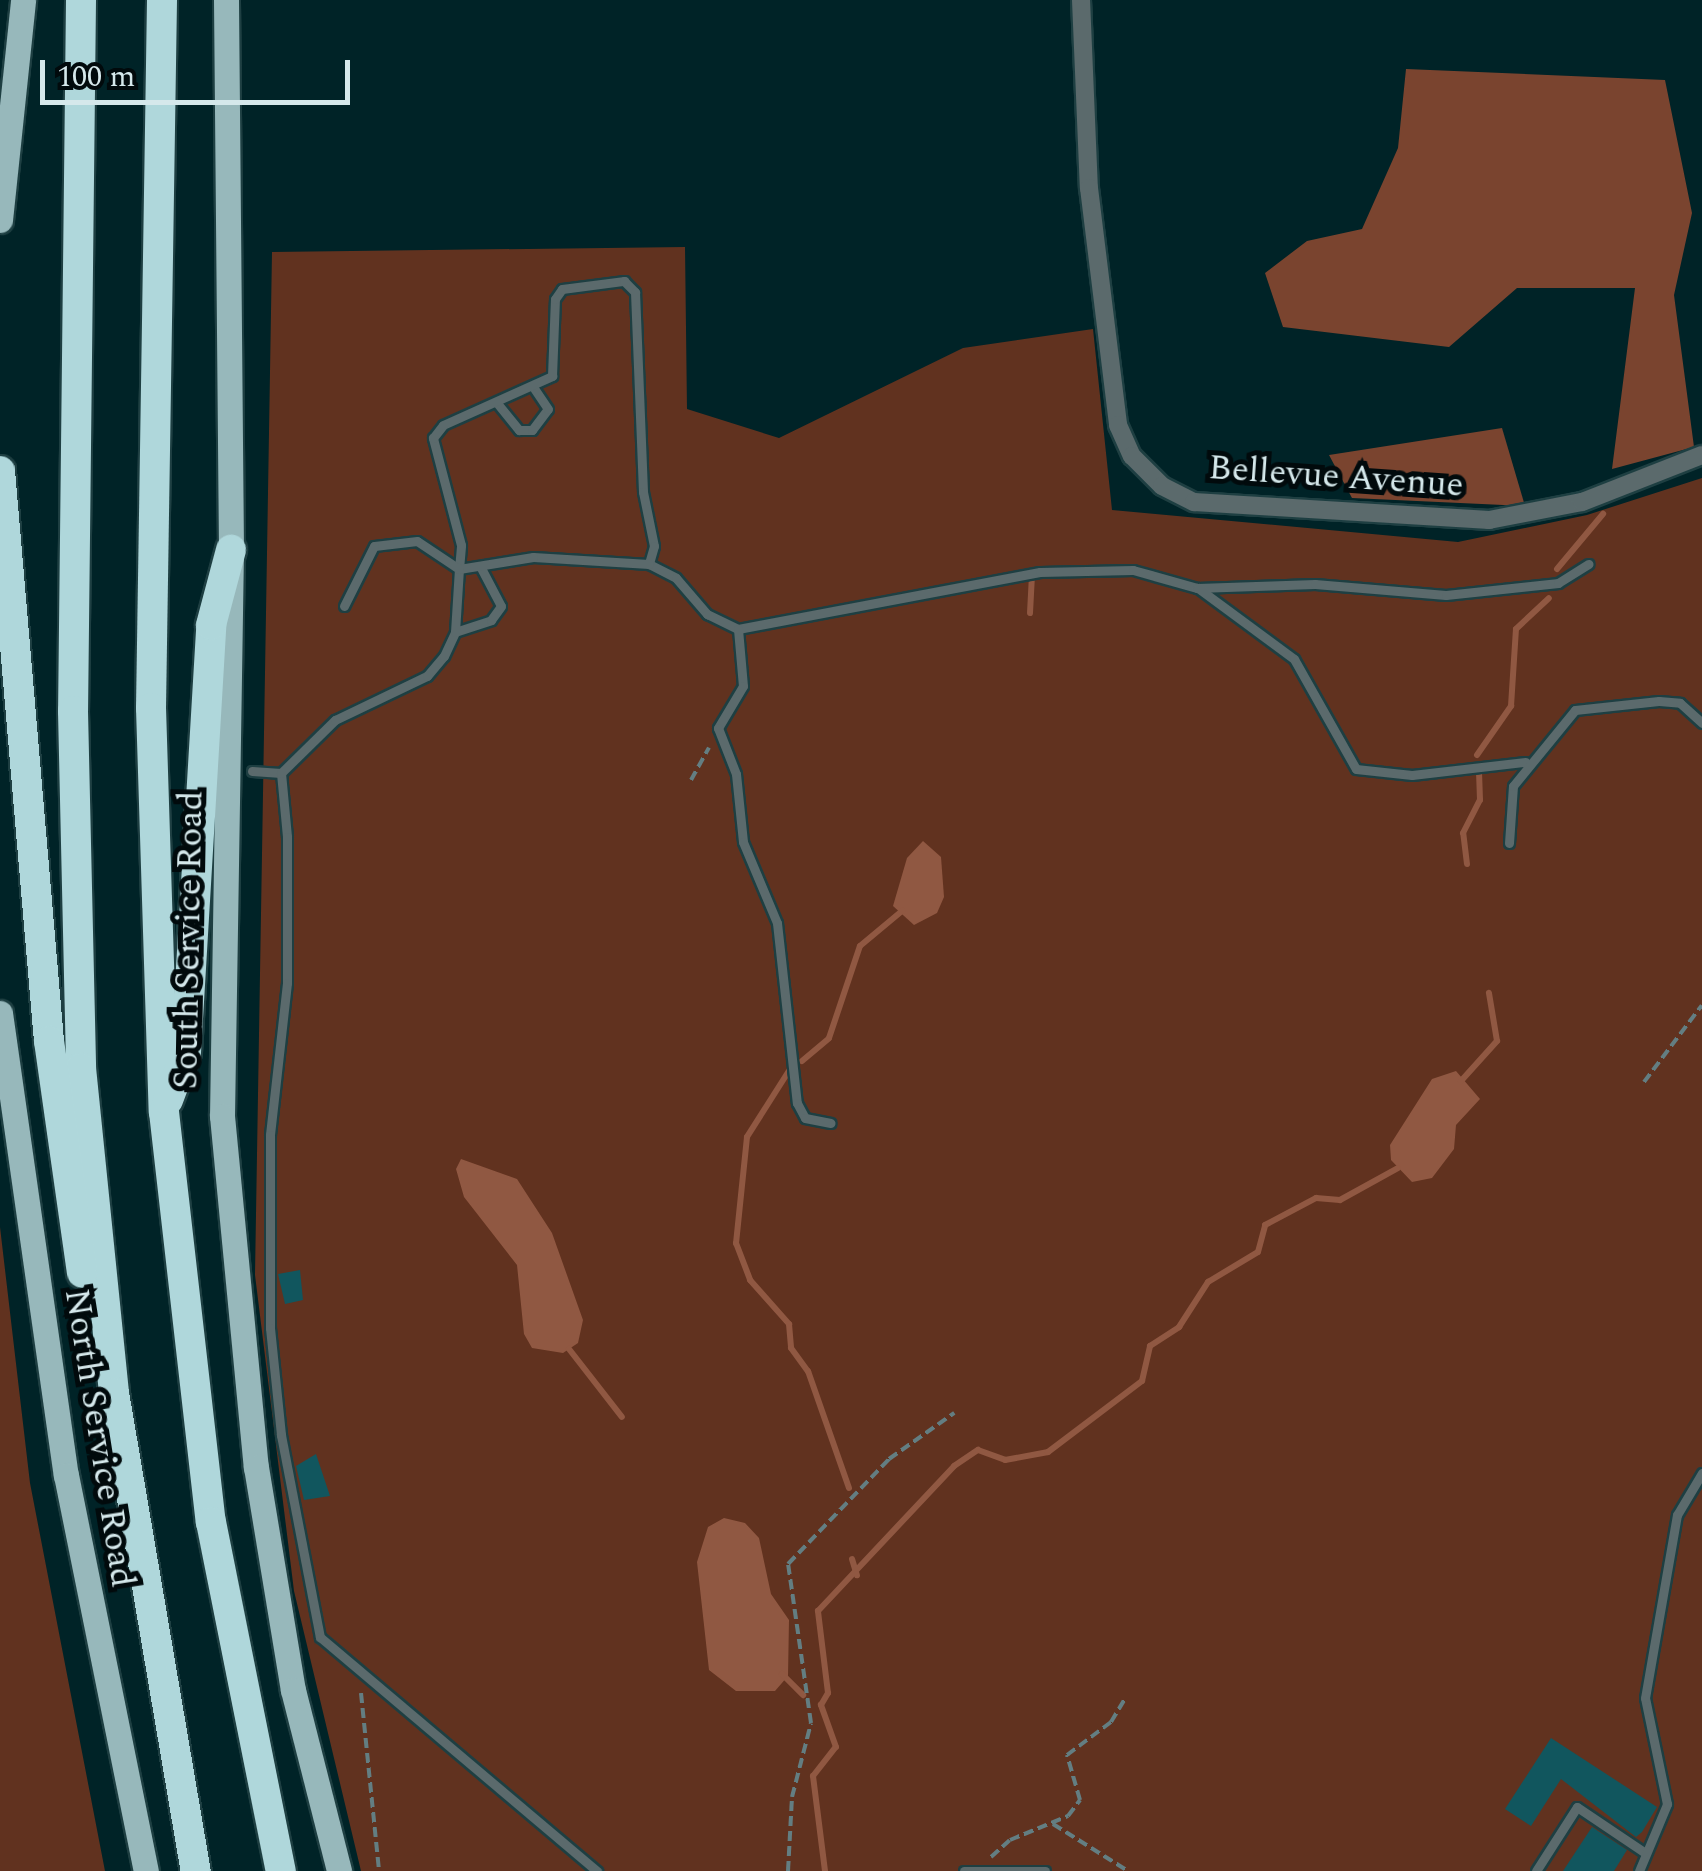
<!DOCTYPE html>
<style>
body{margin:0}
#map{position:relative;width:1702px;height:1871px;overflow:hidden;background:#002327;font-family:Spectral,serif}
div>[style]{position:absolute}
.green>*{inset:0;background:#61321f}
.forest>*{inset:0;background:#7a442f}
.water>*{inset:0;background:#905842}
.stream>*{height:6px;margin:-3px;padding:0 3px;transform-origin:3px;border-radius:3px;background:#905842}
.building>*{inset:0;background:#11565e}
.path>*{height:4px;margin-top:-2px;transform-origin:0;background:repeating-linear-gradient(90deg,#637e82 0 10px,transparent 0 15px)}
.roads{filter:drop-shadow(2px 0 #1e3f42) drop-shadow(-2px 0 #1e3f42) drop-shadow(0 2px #1e3f42) drop-shadow(0 -2px #1e3f42)}
.lane>*{height:9px;margin:-4.5px;padding:0 4.5px;transform-origin:4.5px;border-radius:4.5px;background:#5b6a6c}
.street>*{height:18px;margin:-9px;padding:0 9px;transform-origin:9px;border-radius:9px;background:#5b6a6c}
.primary>*{height:25px;margin:-12.5px;padding:0 12.5px;transform-origin:12.5px;border-radius:12.5px;background:#97b8bb}
.highway>*{height:30px;margin:-15px;padding:0 15px;transform-origin:15px;border-radius:15px;background:#afd7db}
span{translate:-50% -50%;white-space:nowrap;text-align:center;line-height:1.15;-webkit-text-stroke:10px #010a0c;paint-order:stroke}
.street-label{font-size:35px;color:#d5e8eb}
.scale{position:absolute;left:40px;top:60px;width:310px;height:45px;box-sizing:border-box;border:5px solid #d5e8eb;border-top:0;padding-left:12px;font-size:30px;line-height:35px;white-space:nowrap;color:#d5e8eb;-webkit-text-stroke:8px #010a0c;paint-order:stroke}
</style>
<div id="map">
<div class="green">
<i style="clip-path:polygon(685px 247px,687px 409px,779px 438px,963px 348px,1093px 329px,1112px 510px,1458px 542px,1587px 515px,1702px 478px,1702px 1871px,361px 1871px,294px 1591px,255px 1275px,272px 252px)"></i>
<i style="clip-path:polygon(0 1227px,30px 1483px,105px 1871px,0 1871px)"></i>
</div>
<div class="forest">
<i style="clip-path:polygon(1406px 69px,1665px 80px,1692px 213px,1674px 295px,1694px 447px,1612px 469px,1635px 288px,1517px 288px,1449px 347px,1283px 327px,1265px 273px,1307px 241px,1362px 229px,1398px 148px)"></i>
<i style="clip-path:polygon(1502px 428px,1525px 506px,1352px 498px,1329px 455px)"></i>
</div>
<div class="water">
<i style="clip-path:polygon(923px 841px,941px 857px,944px 897px,937px 913px,914px 925px,893px 906px,907px 858px)"></i>
<i style="clip-path:polygon(1456px 1071px,1480px 1099px,1456px 1125px,1454px 1149px,1432px 1178px,1412px 1182px,1391px 1160px,1390px 1145px,1432px 1079px)"></i>
<i style="clip-path:polygon(461px 1159px,517px 1179px,552px 1233px,583px 1320px,578px 1343px,563px 1353px,532px 1348px,524px 1334px,517px 1265px,464px 1197px,456px 1169px)"></i>
<i style="clip-path:polygon(724px 1518px,745px 1523px,759px 1538px,771px 1594px,789px 1620px,788px 1676px,775px 1691px,736px 1691px,709px 1670px,697px 1562px,708px 1527px)"></i>
</div>
<div class="stream">
<i style="left:1557px;top:569px;width:72px;rotate:-50.1deg"></i>
<i style="left:1030px;top:613px;width:35px;rotate:-87deg"></i>
<i style="left:1477px;top:755px;width:60px;rotate:-55.2deg"></i>
<i style="left:1511px;top:706px;width:77px;rotate:-86.3deg"></i>
<i style="left:1516px;top:629px;width:45px;rotate:-43.2deg"></i>
<i style="left:1467px;top:864px;width:31px;rotate:-97deg"></i>
<i style="left:1463px;top:833px;width:37px;rotate:-63deg"></i>
<i style="left:1480px;top:800px;width:26px;rotate:-92deg"></i>
<i style="left:802px;top:1061px;width:35px;rotate:-40deg"></i>
<i style="left:829px;top:1038px;width:97px;rotate:-71.4deg"></i>
<i style="left:860px;top:946px;width:55px;rotate:-39.8deg"></i>
<i style="left:792px;top:1066px;width:84px;rotate:122.4deg"></i>
<i style="left:747px;top:1137px;width:107px;rotate:95.9deg"></i>
<i style="left:736px;top:1243px;width:40px;rotate:69deg"></i>
<i style="left:750px;top:1280px;width:59px;rotate:48.4deg"></i>
<i style="left:789px;top:1324px;width:24px;rotate:85deg"></i>
<i style="left:791px;top:1348px;width:29px;rotate:54deg"></i>
<i style="left:808px;top:1371px;width:124px;rotate:70.7deg"></i>
<i style="left:1461px;top:1081px;width:54px;rotate:-48deg"></i>
<i style="left:1497px;top:1041px;width:49px;rotate:-99.5deg"></i>
<i style="left:569px;top:1349px;width:86px;rotate:52.1deg"></i>
<i style="left:852px;top:1559px;width:17px;rotate:73deg"></i>
<i style="left:782px;top:1674px;width:30px;rotate:45deg"></i>
<i style="left:825px;top:1871px;width:96px;rotate:-97.2deg"></i>
<i style="left:813px;top:1776px;width:37px;rotate:-52deg"></i>
<i style="left:836px;top:1747px;width:45px;rotate:-109.7deg"></i>
<i style="left:821px;top:1705px;width:14px;rotate:-60deg"></i>
<i style="left:828px;top:1693px;width:83px;rotate:-97deg"></i>
<i style="left:818px;top:1611px;width:199px;rotate:-46.8deg"></i>
<i style="left:954px;top:1466px;width:29px;rotate:-34deg"></i>
<i style="left:978px;top:1450px;width:29px;rotate:20deg"></i>
<i style="left:1005px;top:1460px;width:44px;rotate:-10.5deg"></i>
<i style="left:1048px;top:1452px;width:118px;rotate:-37.1deg"></i>
<i style="left:1142px;top:1381px;width:36px;rotate:-77deg"></i>
<i style="left:1150px;top:1346px;width:35px;rotate:-33deg"></i>
<i style="left:1179px;top:1327px;width:54px;rotate:-57.2deg"></i>
<i style="left:1208px;top:1282px;width:58px;rotate:-31deg"></i>
<i style="left:1258px;top:1252px;width:28px;rotate:-75deg"></i>
<i style="left:1265px;top:1225px;width:58px;rotate:-27.9deg"></i>
<i style="left:1316px;top:1198px;width:24px;rotate:5deg"></i>
<i style="left:1340px;top:1200px;width:66px;rotate:-28.9deg"></i>
</div>
<div class="building">
<i style="clip-path:polygon(300px 1270px,303px 1300px,285px 1304px,278px 1274px)"></i>
<i style="clip-path:polygon(316px 1454px,330px 1496px,304px 1500px,296px 1466px)"></i>
<i style="clip-path:polygon(1551px 1738px,1657px 1807px,1642px 1832px,1636px 1837px,1561px 1779px,1531px 1826px,1505px 1809px)"></i>
<i style="clip-path:polygon(1592px 1827px,1627px 1850px,1614px 1871px,1563px 1871px)"></i>
</div>
<div class="path">
<i style="left:691px;top:780px;width:37px;rotate:-61deg"></i>
<i style="left:1644px;top:1082px;width:96px;rotate:-53deg"></i>
<i style="left:361px;top:1693px;width:179px;rotate:84.2deg"></i>
<i style="left:1053px;top:1824px;width:89px;rotate:32.1deg"></i>
<i style="left:991px;top:1857px;width:25px;rotate:-42deg"></i>
<i style="left:1010px;top:1840px;width:63px;rotate:-22.5deg"></i>
<i style="left:1068px;top:1816px;width:20px;rotate:-53deg"></i>
<i style="left:1080px;top:1800px;width:47px;rotate:-106.1deg"></i>
<i style="left:1067px;top:1755px;width:55px;rotate:-36.9deg"></i>
<i style="left:1111px;top:1722px;width:29px;rotate:-59deg"></i>
<i style="left:788px;top:1871px;width:74px;rotate:-86.9deg"></i>
<i style="left:792px;top:1797px;width:76px;rotate:-75.6deg"></i>
<i style="left:811px;top:1723px;width:161px;rotate:-98.2deg"></i>
<i style="left:788px;top:1564px;width:146px;rotate:-46.1deg"></i>
<i style="left:889px;top:1459px;width:80px;rotate:-35.3deg"></i>
</div>
<div class="roads">
<div class="lane">
<i style="left:497px;top:403px;width:35px;rotate:51deg"></i>
<i style="left:519px;top:430px;width:13px"></i>
<i style="left:532px;top:430px;width:26px;rotate:-53deg"></i>
<i style="left:548px;top:409px;width:25px;rotate:-124deg"></i>
<i style="left:649px;top:564px;width:30px;rotate:27deg"></i>
<i style="left:676px;top:578px;width:48px;rotate:49.3deg"></i>
<i style="left:707px;top:614px;width:34px;rotate:26deg"></i>
<i style="left:738px;top:629px;width:307px;rotate:-10.7deg"></i>
<i style="left:1040px;top:572px;width:93px;rotate:-1.2deg"></i>
<i style="left:1133px;top:570px;width:66px;rotate:15.7deg"></i>
<i style="left:1197px;top:588px;width:118px;rotate:-1.9deg"></i>
<i style="left:1315px;top:584px;width:131px;rotate:4.8deg"></i>
<i style="left:1446px;top:595px;width:113px;rotate:-6.1deg"></i>
<i style="left:1558px;top:583px;width:36px;rotate:-32deg"></i>
<i style="left:1198px;top:588px;width:119px;rotate:36.5deg"></i>
<i style="left:1294px;top:659px;width:126px;rotate:60.6deg"></i>
<i style="left:1356px;top:769px;width:56px;rotate:6.1deg"></i>
<i style="left:1412px;top:775px;width:114px;rotate:-6.6deg"></i>
<i style="left:738px;top:629px;width:57px;rotate:85deg"></i>
<i style="left:743px;top:686px;width:49px;rotate:120.8deg"></i>
<i style="left:718px;top:728px;width:49px;rotate:68.6deg"></i>
<i style="left:736px;top:774px;width:68px;rotate:84.1deg"></i>
<i style="left:743px;top:842px;width:88px;rotate:67.2deg"></i>
<i style="left:777px;top:923px;width:181px;rotate:83.7deg"></i>
<i style="left:797px;top:1103px;width:17px;rotate:62deg"></i>
<i style="left:805px;top:1118px;width:26px;rotate:11deg"></i>
<i style="left:455px;top:632px;width:38px;rotate:-18deg"></i>
<i style="left:491px;top:620px;width:17px;rotate:-54deg"></i>
<i style="left:501px;top:606px;width:45px;rotate:-117.7deg"></i>
<i style="left:252px;top:771px;width:29px;rotate:4deg"></i>
<i style="left:281px;top:773px;width:64px;rotate:84.6deg"></i>
<i style="left:287px;top:837px;width:146px;rotate:90deg"></i>
<i style="left:287px;top:983px;width:153px;rotate:96.4deg"></i>
<i style="left:270px;top:1135px;width:193px;rotate:90deg"></i>
<i style="left:270px;top:1328px;width:108px;rotate:84.1deg"></i>
<i style="left:281px;top:1435px;width:206px;rotate:79.1deg"></i>
<i style="left:320px;top:1637px;width:363px;rotate:40.2deg"></i>
<i style="left:281px;top:773px;width:76px;rotate:-44.5deg"></i>
<i style="left:335px;top:720px;width:102px;rotate:-25.6deg"></i>
<i style="left:427px;top:676px;width:26px;rotate:-50deg"></i>
<i style="left:444px;top:656px;width:26px;rotate:-65deg"></i>
<i style="left:455px;top:632px;width:63px;rotate:-86.4deg"></i>
<i style="left:459px;top:569px;width:24px;rotate:-85deg"></i>
<i style="left:461px;top:545px;width:111px;rotate:-104.7deg"></i>
<i style="left:433px;top:438px;width:16px;rotate:-52deg"></i>
<i style="left:443px;top:425px;width:120px;rotate:-24.2deg"></i>
<i style="left:552px;top:376px;width:77px;rotate:-87.8deg"></i>
<i style="left:555px;top:299px;width:12px;rotate:-55deg"></i>
<i style="left:562px;top:289px;width:63px;rotate:-7.4deg"></i>
<i style="left:624px;top:281px;width:16px;rotate:45deg"></i>
<i style="left:635px;top:292px;width:200px;rotate:87.7deg"></i>
<i style="left:643px;top:492px;width:55px;rotate:78.5deg"></i>
<i style="left:654px;top:546px;width:19px;rotate:106deg"></i>
<i style="left:649px;top:564px;width:116px;rotate:-176.5deg"></i>
<i style="left:533px;top:557px;width:75px;rotate:170.8deg"></i>
<i style="left:459px;top:569px;width:50px;rotate:-146.3deg"></i>
<i style="left:417px;top:541px;width:43px;rotate:173.4deg"></i>
<i style="left:374px;top:546px;width:67px;rotate:116.6deg"></i>
<i style="left:1509px;top:843px;width:57px;rotate:-86deg"></i>
<i style="left:1513px;top:786px;width:98px;rotate:-50.8deg"></i>
<i style="left:1575px;top:710px;width:84px;rotate:-6.1deg"></i>
<i style="left:1659px;top:701px;width:21px;rotate:5deg"></i>
<i style="left:1680px;top:703px;width:30px;rotate:42deg"></i>
<i style="left:964px;top:1871px;width:81px"></i>
<i style="left:1536px;top:1871px;width:76px;rotate:-57.4deg"></i>
<i style="left:1577px;top:1807px;width:81px;rotate:33.9deg"></i>
<i style="left:1639px;top:1871px;width:73px;rotate:-67.3deg"></i>
<i style="left:1667px;top:1804px;width:108px;rotate:-101.7deg"></i>
<i style="left:1645px;top:1698px;width:186px;rotate:-80.1deg"></i>
<i style="left:1677px;top:1515px;width:49px;rotate:-59.2deg"></i>
</div>
<div class="street">
<i style="left:1081px;top:0;width:188px;rotate:87.6deg"></i>
<i style="left:1089px;top:188px;width:239px;rotate:83deg"></i>
<i style="left:1118px;top:425px;width:34px;rotate:66deg"></i>
<i style="left:1132px;top:456px;width:42px;rotate:45deg"></i>
<i style="left:1162px;top:486px;width:36px;rotate:27deg"></i>
<i style="left:1194px;top:502px;width:296px;rotate:3.5deg"></i>
<i style="left:1489px;top:520px;width:95px;rotate:-11deg"></i>
<i style="left:1582px;top:502px;width:129px;rotate:-21.4deg"></i>
</div>
<div class="primary">
<i style="left:226px;top:0;width:550px;rotate:89.48deg"></i>
<i style="left:231px;top:550px;width:566px;rotate:90.91deg"></i>
<i style="left:222px;top:1116px;width:353px;rotate:84.5deg"></i>
<i style="left:256px;top:1467px;width:226px;rotate:80.6deg"></i>
<i style="left:293px;top:1690px;width:187px;rotate:75.7deg"></i>
<i style="left:0;top:220px;width:221px;rotate:-84deg"></i>
<i style="left:0;top:1013px;width:467px;rotate:81.9deg"></i>
<i style="left:66px;top:1475px;width:404px;rotate:78.6deg"></i>
</div>
<div class="highway">
<i style="left:81px;top:0;width:711px;rotate:90.64deg"></i>
<i style="left:73px;top:711px;width:357px;rotate:88.7deg"></i>
<i style="left:81px;top:1068px;width:327px;rotate:84.2deg"></i>
<i style="left:114px;top:1393px;width:485px;rotate:80.3deg"></i>
<i style="left:162px;top:0;width:708px;rotate:90.89deg"></i>
<i style="left:151px;top:708px;width:404px;rotate:88.2deg"></i>
<i style="left:164px;top:1112px;width:413px;rotate:83.5deg"></i>
<i style="left:211px;top:1522px;width:356px;rotate:78.7deg"></i>
<i style="left:0;top:471px;width:572px;rotate:85.09deg"></i>
<i style="left:49px;top:1041px;width:234px;rotate:81.9deg"></i>
<i style="left:168px;top:1100px;width:51px;rotate:-69.4deg"></i>
<i style="left:186px;top:1052px;width:428px;rotate:-86.6deg"></i>
<i style="left:211px;top:625px;width:78px;rotate:-75.1deg"></i>
</div>
</div>
<div class="street-label">
<span style="left:1336px;top:477px;rotate:4deg">Bellevue Avenue</span>
<span style="left:189px;top:940px;rotate:-89deg">South Service Road</span>
<span style="left:99px;top:1438px;rotate:81deg">North Service Road</span>
</div>
<div class="scale">100 m</div>
</div>
